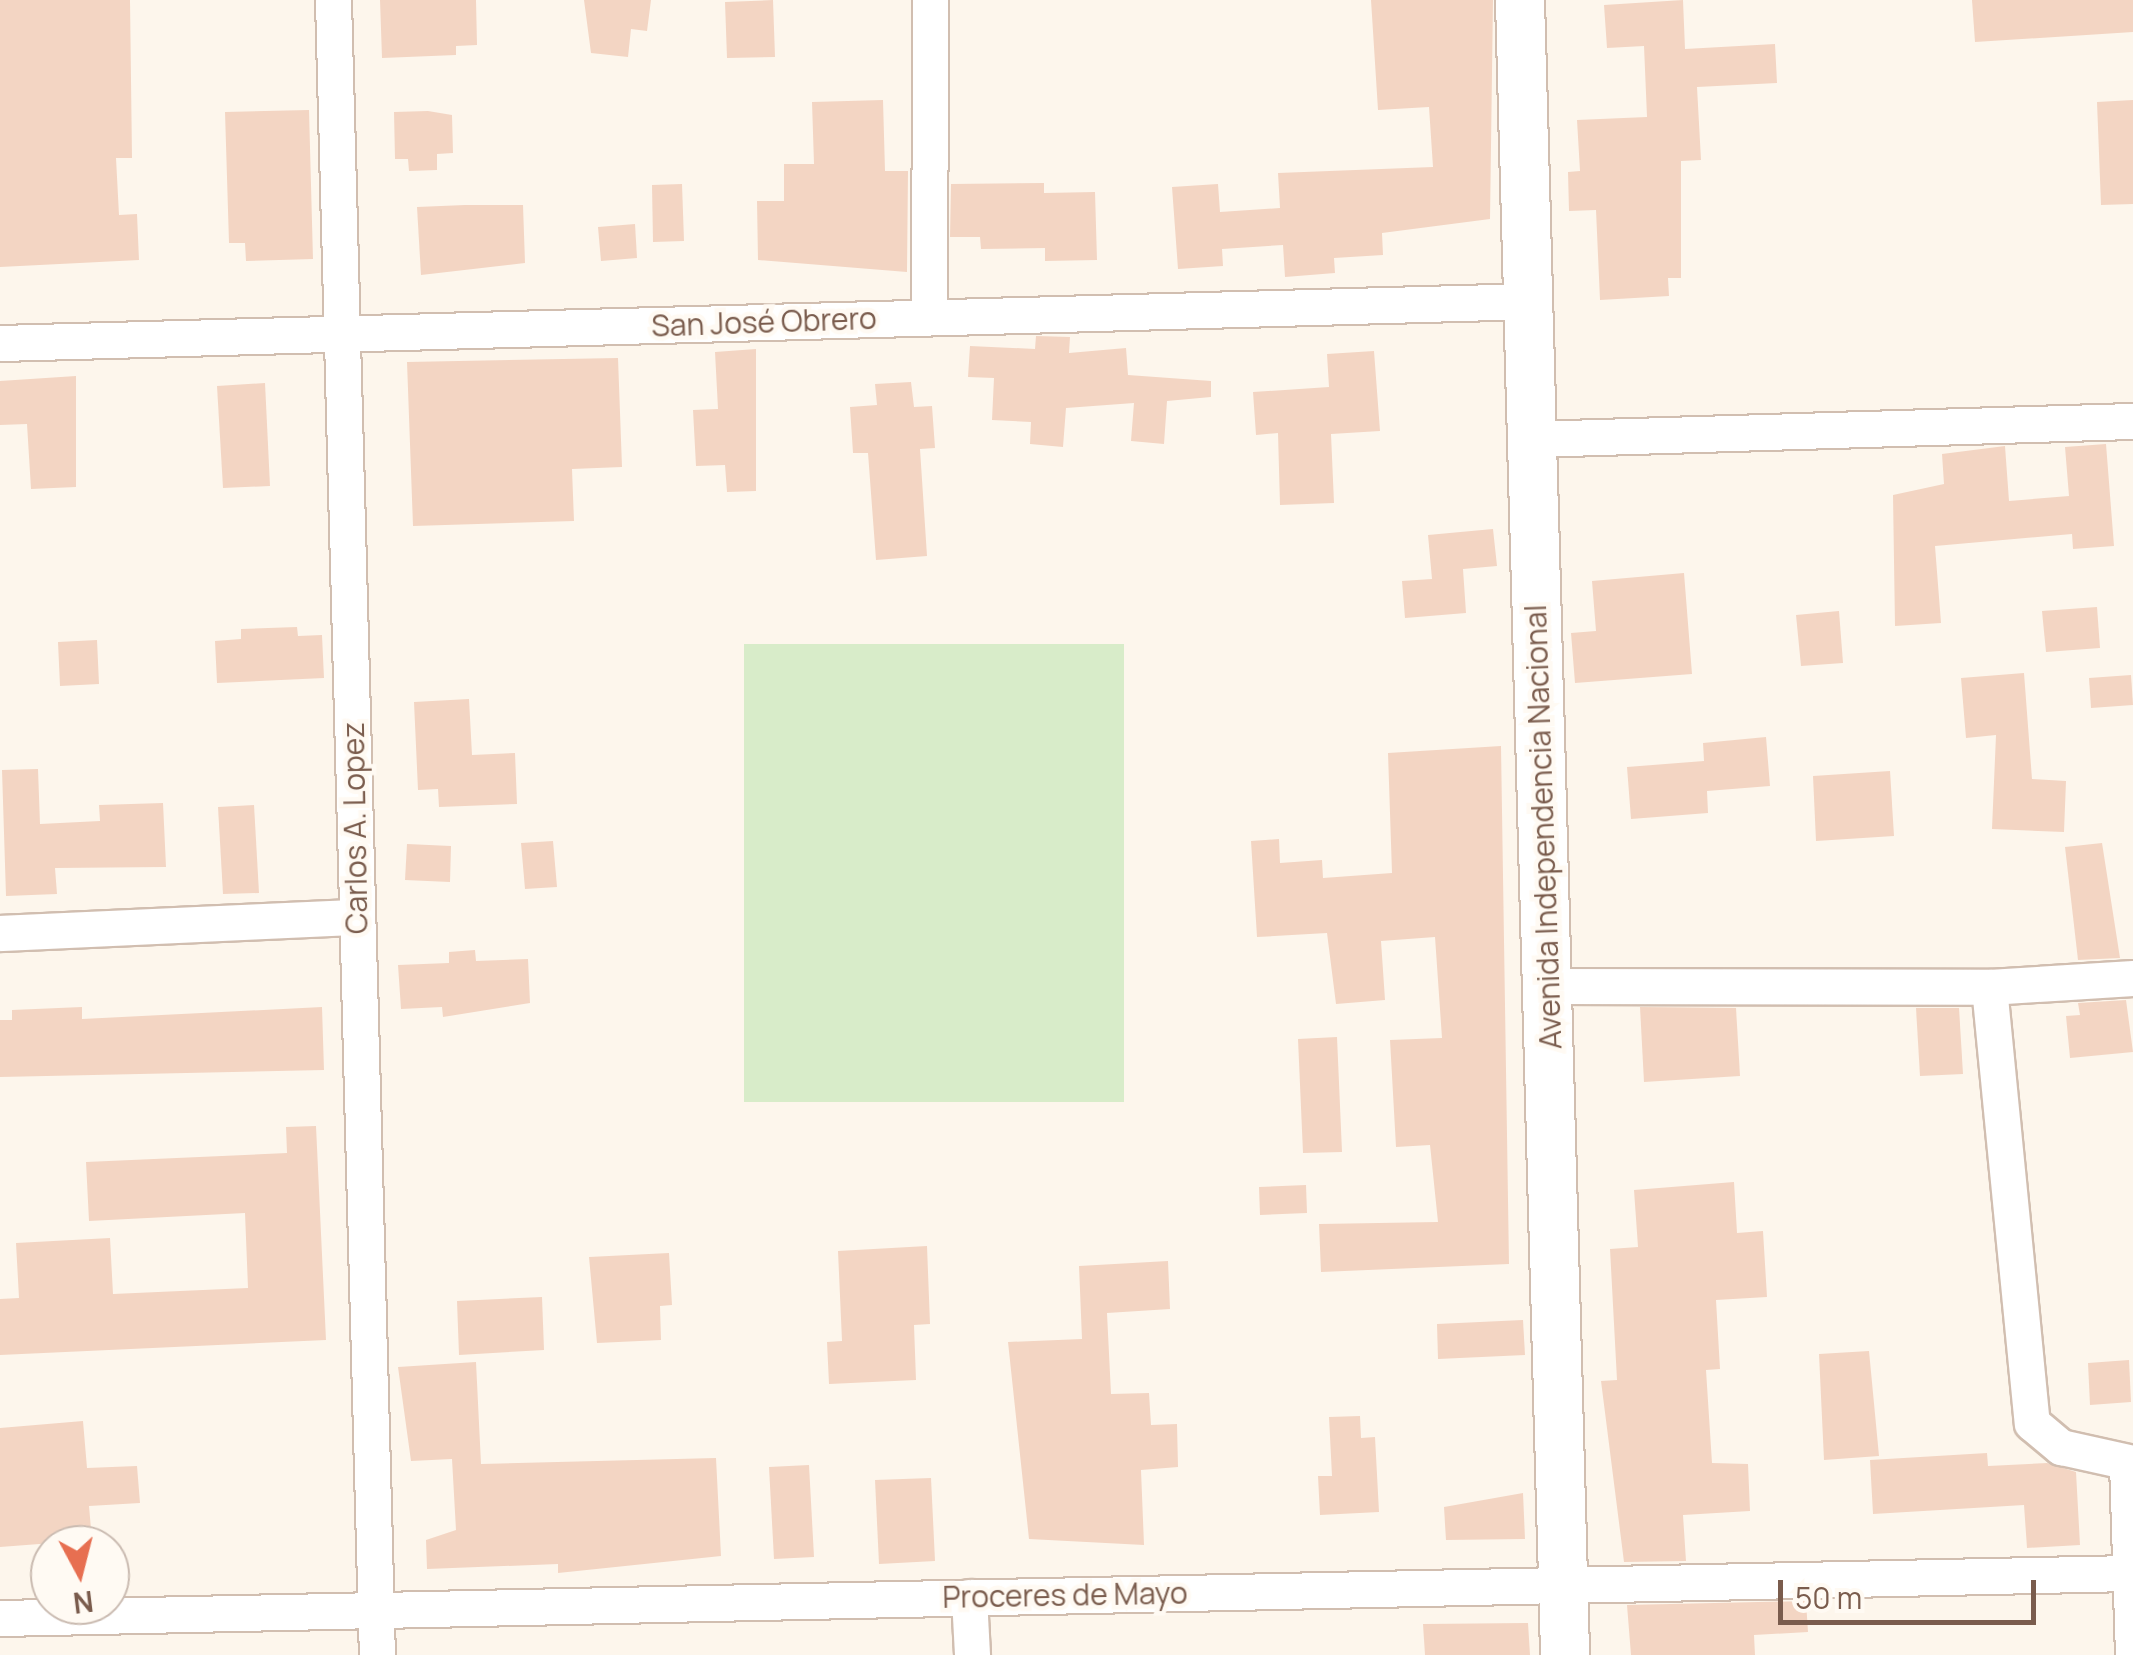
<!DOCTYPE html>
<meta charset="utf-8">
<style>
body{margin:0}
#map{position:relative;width:2133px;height:1655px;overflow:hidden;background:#fdf6ec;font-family:Manrope,sans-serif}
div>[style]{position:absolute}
.green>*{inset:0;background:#d8ecc9}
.building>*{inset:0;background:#f3d5c3}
.roads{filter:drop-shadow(2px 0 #d1beb0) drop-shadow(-2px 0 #d1beb0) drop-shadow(0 2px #d1beb0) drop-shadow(0 -2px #d1beb0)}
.street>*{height:35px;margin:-17.5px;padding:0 17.5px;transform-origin:17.5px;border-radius:17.5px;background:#fff}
.secondary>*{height:48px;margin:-24px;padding:0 24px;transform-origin:24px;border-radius:24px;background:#fff}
span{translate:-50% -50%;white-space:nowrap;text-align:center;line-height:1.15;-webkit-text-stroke:9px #fffaf3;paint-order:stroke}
.street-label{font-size:30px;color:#7a5c4d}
.north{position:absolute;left:30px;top:1525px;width:100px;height:100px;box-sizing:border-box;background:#fffaf3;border:2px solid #cabbb1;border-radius:50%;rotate:173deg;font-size:28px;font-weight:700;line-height:40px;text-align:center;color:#7a5c4d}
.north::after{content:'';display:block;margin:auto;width:35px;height:45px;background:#e76f51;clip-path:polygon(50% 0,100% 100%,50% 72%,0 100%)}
.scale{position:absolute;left:1778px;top:1580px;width:258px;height:45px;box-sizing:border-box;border:5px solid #7a5c4d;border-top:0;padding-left:12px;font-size:30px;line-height:35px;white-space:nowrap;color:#7a5c4d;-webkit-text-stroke:8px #fffaf3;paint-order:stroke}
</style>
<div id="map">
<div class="green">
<i style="clip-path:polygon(744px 644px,1124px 644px,1124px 1102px,744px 1102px)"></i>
</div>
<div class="building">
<i style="clip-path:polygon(0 0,130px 0,132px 158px,116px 158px,119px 215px,137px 214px,139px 260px,0 267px)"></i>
<i style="clip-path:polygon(380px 0,476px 0,477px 45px,456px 46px,456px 55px,382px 58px)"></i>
<i style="clip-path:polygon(584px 0,651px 0,647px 31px,631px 29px,628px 57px,591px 53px)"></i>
<i style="clip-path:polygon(773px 0,775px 57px,727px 58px,725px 2px)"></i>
<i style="clip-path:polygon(1371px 0,1493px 0,1490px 219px,1382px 233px,1383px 255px,1334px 258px,1335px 273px,1285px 277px,1283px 245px,1222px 249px,1223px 266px,1178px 269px,1172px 187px,1218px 184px,1220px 212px,1280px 208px,1278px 173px,1433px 167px,1429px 107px,1378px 110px)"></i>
<i style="clip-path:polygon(1683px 0,1685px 49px,1775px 44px,1777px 83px,1697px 87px,1701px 160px,1681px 161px,1681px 278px,1668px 278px,1669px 296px,1600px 300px,1596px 210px,1569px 211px,1568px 172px,1580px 171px,1577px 120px,1647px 117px,1644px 46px,1607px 48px,1604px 5px)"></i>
<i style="clip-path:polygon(1972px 0,2133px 0,2133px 32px,1975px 42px)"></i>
<i style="clip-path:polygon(883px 100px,885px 171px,908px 171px,907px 272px,758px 260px,757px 201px,784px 201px,784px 164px,814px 164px,812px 102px)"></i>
<i style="clip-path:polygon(2133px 100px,2133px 204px,2101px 205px,2097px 102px)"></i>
<i style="clip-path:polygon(309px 110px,313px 259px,246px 261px,245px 243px,229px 243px,225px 112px)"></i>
<i style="clip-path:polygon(428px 111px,452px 115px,453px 153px,437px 154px,437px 170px,409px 171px,408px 159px,395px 159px,394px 112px)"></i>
<i style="clip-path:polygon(1044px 183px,1044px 193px,1095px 192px,1097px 260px,1045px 261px,1045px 248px,981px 249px,980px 237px,950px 237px,951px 184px)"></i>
<i style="clip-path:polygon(682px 184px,684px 241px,653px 242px,652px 185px)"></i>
<i style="clip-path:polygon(465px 205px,523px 205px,525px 263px,421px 275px,417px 207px)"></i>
<i style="clip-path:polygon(635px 224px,637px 258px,601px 261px,598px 227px)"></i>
<i style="clip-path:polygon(1036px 336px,1070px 337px,1069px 353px,1126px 348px,1128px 375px,1211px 381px,1211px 397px,1167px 401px,1164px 444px,1131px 441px,1134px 403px,1066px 408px,1063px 447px,1030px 444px,1031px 422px,992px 420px,994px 378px,968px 377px,970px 346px,1035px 349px)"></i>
<i style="clip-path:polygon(756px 349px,756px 491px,727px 492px,725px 465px,696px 466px,693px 410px,718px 409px,715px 352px)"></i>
<i style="clip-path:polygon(1374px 351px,1380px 431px,1331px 434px,1334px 503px,1280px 505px,1278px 433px,1256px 435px,1253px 392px,1329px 387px,1327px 354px)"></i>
<i style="clip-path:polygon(618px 358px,622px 467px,572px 469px,574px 521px,413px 526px,407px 362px)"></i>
<i style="clip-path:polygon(76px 376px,76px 487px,31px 489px,27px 424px,0 425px,0 381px)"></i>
<i style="clip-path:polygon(911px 382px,914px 407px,932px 406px,935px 448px,920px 449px,927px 556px,876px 560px,868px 453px,853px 453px,850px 407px,877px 405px,875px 384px)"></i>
<i style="clip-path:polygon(265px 383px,270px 486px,223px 488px,217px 386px)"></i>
<i style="clip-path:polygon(2106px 444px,2114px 546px,2073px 549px,2072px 534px,1935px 546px,1941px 623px,1895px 626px,1893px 495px,1944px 484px,1942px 454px,2005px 446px,2009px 501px,2069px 496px,2065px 447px)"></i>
<i style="clip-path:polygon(1493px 529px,1497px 566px,1463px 569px,1466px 613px,1405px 618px,1402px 581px,1432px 579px,1428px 535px)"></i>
<i style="clip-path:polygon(1684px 573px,1692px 674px,1575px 683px,1571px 633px,1596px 631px,1592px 581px)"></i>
<i style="clip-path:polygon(2097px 607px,2100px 648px,2046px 652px,2042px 611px)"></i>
<i style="clip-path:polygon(1839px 611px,1843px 663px,1801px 666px,1796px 615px)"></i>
<i style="clip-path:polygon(297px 627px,298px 636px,322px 635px,324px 678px,217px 683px,215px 641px,241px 639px,241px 629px)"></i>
<i style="clip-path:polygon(97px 640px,99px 684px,60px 686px,58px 642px)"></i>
<i style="clip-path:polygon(2024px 673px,2032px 779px,2066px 781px,2064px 832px,1992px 829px,1996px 735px,1966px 738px,1961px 678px)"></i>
<i style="clip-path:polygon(2131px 675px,2133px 705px,2091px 708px,2089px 678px)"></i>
<i style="clip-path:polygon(469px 699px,472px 755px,515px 753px,517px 804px,439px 807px,438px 789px,418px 790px,414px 702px)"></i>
<i style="clip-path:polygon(1766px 737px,1770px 786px,1707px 791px,1708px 813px,1631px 819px,1627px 767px,1704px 761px,1703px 743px)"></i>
<i style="clip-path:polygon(1501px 746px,1509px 1264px,1321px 1272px,1319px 1224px,1438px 1222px,1430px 1145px,1396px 1147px,1390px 1040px,1442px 1038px,1435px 937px,1381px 941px,1385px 1000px,1336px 1004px,1327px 933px,1257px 937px,1251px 841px,1279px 839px,1280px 863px,1322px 860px,1323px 878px,1392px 873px,1388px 753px)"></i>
<i style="clip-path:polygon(38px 769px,40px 824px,100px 821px,99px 805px,163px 803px,166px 867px,55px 868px,57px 894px,6px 896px,2px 770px)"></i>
<i style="clip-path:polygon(1890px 771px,1894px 836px,1816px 841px,1813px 776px)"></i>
<i style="clip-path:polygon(254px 805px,259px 893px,223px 894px,218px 807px)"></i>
<i style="clip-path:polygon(553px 841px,557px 887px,525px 889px,521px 843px)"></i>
<i style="clip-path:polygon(2102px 843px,2120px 958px,2078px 960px,2065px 847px)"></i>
<i style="clip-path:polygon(407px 844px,451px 846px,450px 882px,405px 880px)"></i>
<i style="clip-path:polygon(475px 950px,476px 961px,528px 959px,530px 1003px,443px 1017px,442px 1007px,401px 1009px,398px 965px,449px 963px,449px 952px)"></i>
<i style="clip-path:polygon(2126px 1000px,2133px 1052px,2070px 1058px,2066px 1016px,2080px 1015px,2078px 1003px)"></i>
<i style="clip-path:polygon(82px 1007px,82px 1019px,322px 1007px,324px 1070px,0 1077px,0 1020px,12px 1020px,12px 1010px)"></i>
<i style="clip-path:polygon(1640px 1007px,1736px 1008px,1740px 1076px,1644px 1082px)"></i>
<i style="clip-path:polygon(1916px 1008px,1959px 1008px,1963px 1074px,1920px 1076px)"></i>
<i style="clip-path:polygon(1337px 1037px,1342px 1152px,1303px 1153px,1298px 1039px)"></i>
<i style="clip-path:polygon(316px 1126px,326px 1340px,0 1355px,0 1299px,19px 1298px,16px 1243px,110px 1238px,113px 1294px,248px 1288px,245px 1213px,89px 1221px,86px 1162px,287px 1153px,286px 1127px)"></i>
<i style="clip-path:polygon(1734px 1182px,1737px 1233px,1763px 1231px,1767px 1297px,1716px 1300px,1720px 1369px,1706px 1370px,1712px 1463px,1748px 1464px,1750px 1511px,1683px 1515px,1686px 1561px,1624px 1562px,1601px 1381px,1617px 1380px,1610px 1249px,1638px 1247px,1634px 1190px)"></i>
<i style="clip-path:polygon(1306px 1185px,1307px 1213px,1260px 1215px,1259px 1187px)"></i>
<i style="clip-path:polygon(927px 1246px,930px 1324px,914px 1325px,916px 1380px,829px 1384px,827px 1342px,842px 1341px,838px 1251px)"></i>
<i style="clip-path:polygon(669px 1253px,672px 1305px,660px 1306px,661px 1340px,597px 1343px,589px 1257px)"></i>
<i style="clip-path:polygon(1168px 1261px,1170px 1309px,1107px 1313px,1111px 1394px,1149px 1393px,1151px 1425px,1177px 1424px,1178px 1467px,1141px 1470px,1144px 1545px,1029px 1539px,1008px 1342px,1082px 1339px,1079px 1266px)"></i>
<i style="clip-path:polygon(542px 1297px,544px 1350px,459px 1355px,457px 1301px)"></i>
<i style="clip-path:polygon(1523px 1320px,1525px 1355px,1438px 1359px,1437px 1324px)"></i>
<i style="clip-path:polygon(1869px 1351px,1879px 1456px,1824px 1460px,1819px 1354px)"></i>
<i style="clip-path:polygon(2129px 1360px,2131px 1402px,2090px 1405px,2088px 1363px)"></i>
<i style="clip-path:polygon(476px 1362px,481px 1464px,716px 1458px,721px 1556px,558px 1573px,558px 1564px,427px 1569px,426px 1540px,456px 1530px,452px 1459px,411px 1461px,398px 1367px)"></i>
<i style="clip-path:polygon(1360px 1416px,1361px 1438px,1375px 1437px,1379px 1512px,1320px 1515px,1318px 1476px,1332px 1476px,1329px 1417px)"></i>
<i style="clip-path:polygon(83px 1421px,87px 1468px,137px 1466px,140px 1503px,89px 1506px,92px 1540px,0 1547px,0 1428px)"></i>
<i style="clip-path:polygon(1987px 1453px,1988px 1466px,2047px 1463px,2076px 1472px,2080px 1545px,2027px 1548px,2024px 1505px,1873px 1514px,1870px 1460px)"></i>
<i style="clip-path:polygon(809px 1465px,814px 1557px,774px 1559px,769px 1467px)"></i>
<i style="clip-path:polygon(931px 1478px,935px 1561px,879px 1564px,875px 1480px)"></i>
<i style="clip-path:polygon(1523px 1493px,1525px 1539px,1446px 1540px,1444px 1507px)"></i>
<i style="clip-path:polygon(1806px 1601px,1808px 1632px,1754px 1635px,1755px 1655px,1631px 1655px,1627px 1605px)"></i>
<i style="clip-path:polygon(1528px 1623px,1530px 1655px,1425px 1655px,1423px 1624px)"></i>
</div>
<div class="roads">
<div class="street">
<i style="left:333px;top:0;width:1656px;rotate:88.48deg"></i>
<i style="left:929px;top:317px;width:317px;rotate:-89.8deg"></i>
<i style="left:0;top:343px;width:1529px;rotate:-1.57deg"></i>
<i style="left:1532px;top:439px;width:601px;rotate:-1.72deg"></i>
<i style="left:0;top:933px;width:357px;rotate:-2.6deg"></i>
<i style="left:1547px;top:986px;width:442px;rotate:0.1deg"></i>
<i style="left:1989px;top:987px;width:144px;rotate:-3.6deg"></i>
<i style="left:1989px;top:987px;width:438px;rotate:84.4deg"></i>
<i style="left:2032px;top:1423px;width:38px;rotate:40deg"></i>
<i style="left:2061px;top:1447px;width:74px;rotate:12.5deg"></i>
<i style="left:2127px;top:1463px;width:192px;rotate:88.2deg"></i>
<i style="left:969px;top:1597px;width:58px;rotate:87deg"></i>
<i style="left:0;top:1618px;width:2130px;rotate:-1.21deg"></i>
</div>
<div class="secondary">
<i style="left:1520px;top:0;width:1656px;rotate:88.44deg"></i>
</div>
</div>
<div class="street-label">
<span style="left:764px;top:322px;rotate:-2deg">San José Obrero</span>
<span style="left:1543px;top:827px;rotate:-92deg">Avenida Independencia Nacional</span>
<span style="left:355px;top:828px;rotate:-91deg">Carlos A. Lopez</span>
<span style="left:1065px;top:1595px;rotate:-1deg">Proceres de Mayo</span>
</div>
<div class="north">N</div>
<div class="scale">50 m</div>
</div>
